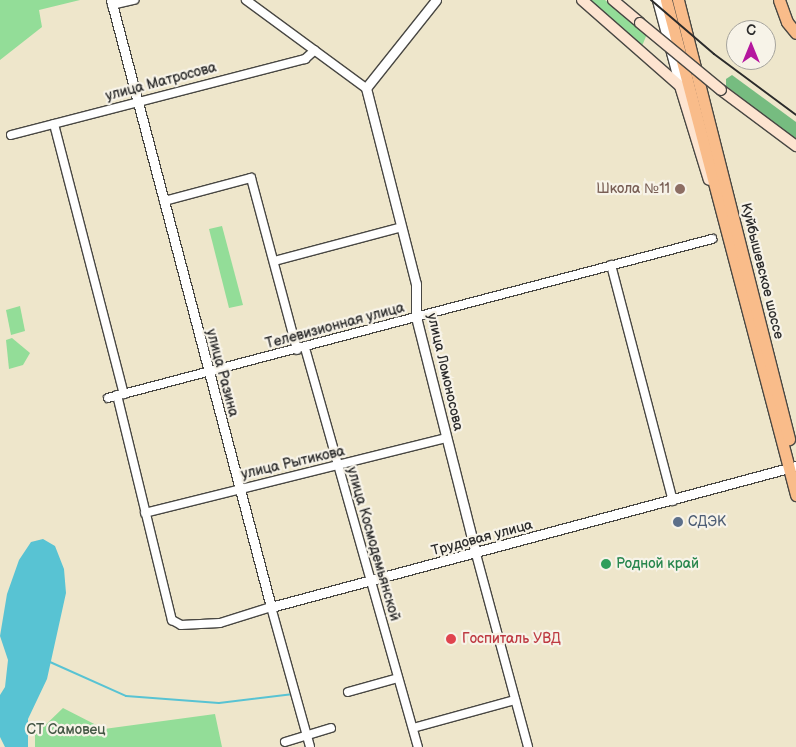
<!DOCTYPE html>
<meta charset="utf-8">
<style>
body{margin:0}
#map{position:relative;width:796px;height:747px;overflow:hidden;background:#eee6cb;font-family:"Balsamiq Sans",sans-serif}
div>[style]{position:absolute}
.green>*{inset:0;background:#93dd98}
.forest>*{inset:0;background:#76bc80}
.water>*{inset:0;background:#58c3d3}
.stream>*{height:2px;margin:-1px;padding:0 1px;transform-origin:1px;border-radius:1px;background:#58c3d3}
.roads{filter:drop-shadow(1px 0 #484743) drop-shadow(-1px 0 #484743) drop-shadow(0 1px #484743) drop-shadow(0 -1px #484743)}
.minor>*{height:8px;margin:-4px;padding:0 4px;transform-origin:4px;border-radius:4px;background:#fff}
.tertiary>*{height:9px;margin:-4.5px;padding:0 4.5px;transform-origin:4.5px;border-radius:4.5px;background:#fff}
.secondary>*{height:10px;margin:-5px;padding:0 5px;transform-origin:5px;border-radius:5px;background:#fde4d0}
.primary>*{height:11px;margin:-5.5px;padding:0 5.5px;transform-origin:5.5px;border-radius:5.5px;background:#f9bc8a}
.rail>*{height:2px;margin:-1px;padding:0 1px;transform-origin:1px;border-radius:1px;background:#2b2b2b}
.bridges{filter:drop-shadow(1px 0 #484743) drop-shadow(-1px 0 #484743) drop-shadow(0 1px #484743) drop-shadow(0 -1px #484743)}
.secondary-bridge>*{height:10px;margin:-5px;padding:0 5px;transform-origin:5px;border-radius:5px;background:#fde4d0}
.dots>*{width:14px;height:14px;translate:-50% -50%;box-sizing:border-box;border:2px solid #f7f3e8;border-radius:50%}
span{translate:-50% -50%;white-space:nowrap;text-align:center;line-height:1.15;-webkit-text-stroke:4.5px #f7f3e8;paint-order:stroke}
.street-label{font-size:14px;color:#2b2b2b}
.education-label{font-size:14px;color:#785e54}
.right{translate:-100% -50%;text-align:right}
.service-label{font-size:14px;color:#4e5e75}
.left{translate:0 -50%;text-align:left}
.leisure-label{font-size:14px;color:#27864d}
.health-label{font-size:14px;color:#be3a42}
.park-label{font-size:14px;color:#455846}
.north{position:absolute;left:726px;top:20px;width:50px;height:50px;box-sizing:border-box;background:#f7f3e8;border:1px solid #a5a39c;border-radius:50%;rotate:0deg;font-size:14px;font-weight:700;line-height:20px;text-align:center;color:#2b2b2b}
.north::after{content:'';display:block;margin:auto;width:18px;height:22px;background:#b5179e;clip-path:polygon(50% 0,100% 100%,50% 72%,0 100%)}
</style>
<div id="map">
<div class="green">
<i style="clip-path:polygon(0 0,80px 0,39px 10px,42px 27px,0 60px)"></i>
<i style="clip-path:polygon(588px 0,605px 0,647px 34px,642px 46px)"></i>
<i style="clip-path:polygon(222px 226px,243px 305px,229px 308px,209px 229px)"></i>
<i style="clip-path:polygon(20px 306px,25px 331px,11px 335px,6px 310px)"></i>
<i style="clip-path:polygon(12px 338px,30px 353px,23px 365px,9px 369px,6px 340px)"></i>
<i style="clip-path:polygon(63px 708px,104px 729px,215px 714px,222px 747px,35px 747px,35px 735px)"></i>
</div>
<div class="forest">
<i style="clip-path:polygon(732px 75px,796px 122px,796px 140px,726px 86px,726px 79px)"></i>
</div>
<div class="water">
<i style="clip-path:polygon(43px 539px,55px 546px,64px 569px,66px 593px,47px 679px,28px 719px,28px 747px,5px 747px,0 737px,0 695px,5px 687px,8px 660px,0 636px,7px 594px,19px 560px,31px 542px)"></i>
</div>
<div class="stream">
<i style="left:50px;top:662px;width:83px;rotate:24.1deg"></i>
<i style="left:126px;top:696px;width:93px;rotate:4.3deg"></i>
<i style="left:219px;top:703px;width:75px;rotate:-6.9deg"></i>
</div>
<div class="roads">
<div class="minor">
<i style="left:246px;top:0;width:149px;rotate:36.3deg"></i>
<i style="left:112px;top:5px;width:23px;rotate:-13deg"></i>
<i style="left:54px;top:124px;width:279px;rotate:75.5deg"></i>
<i style="left:11px;top:135px;width:304px;rotate:-14.5deg"></i>
<i style="left:305px;top:59px;width:13px;rotate:-42deg"></i>
<i style="left:164px;top:201px;width:90px;rotate:-14.8deg"></i>
<i style="left:251px;top:178px;width:178px;rotate:75deg"></i>
<i style="left:274px;top:261px;width:132px;rotate:-14.9deg"></i>
<i style="left:611px;top:265px;width:244px;rotate:75.3deg"></i>
<i style="left:305px;top:348px;width:415px;rotate:74.2deg"></i>
<i style="left:117px;top:395px;width:232px;rotate:76.3deg"></i>
<i style="left:172px;top:620px;width:10px;rotate:29deg"></i>
<i style="left:181px;top:625px;width:39px;rotate:-3deg"></i>
<i style="left:220px;top:623px;width:53px;rotate:-17.4deg"></i>
<i style="left:271px;top:607px;width:145px;rotate:74.4deg"></i>
<i style="left:108px;top:398px;width:625px;rotate:-14.75deg"></i>
<i style="left:145px;top:513px;width:310px;rotate:-14deg"></i>
<i style="left:476px;top:554px;width:200px;rotate:74.9deg"></i>
<i style="left:348px;top:692px;width:52px;rotate:-15.6deg"></i>
<i style="left:413px;top:728px;width:106px;rotate:-15.4deg"></i>
<i style="left:285px;top:742px;width:48px;rotate:-16.9deg"></i>
</div>
<div class="tertiary">
<i style="left:111px;top:0;width:628px;rotate:75.23deg"></i>
<i style="left:271px;top:607px;width:544px;rotate:-15.03deg"></i>
<i style="left:436px;top:0;width:112px;rotate:128.5deg"></i>
<i style="left:366px;top:88px;width:202px;rotate:75.7deg"></i>
<i style="left:416px;top:284px;width:33px;rotate:90deg"></i>
<i style="left:416px;top:317px;width:244px;rotate:75.8deg"></i>
<i style="left:657px;top:0;width:89px;rotate:75deg"></i>
</div>
<div class="secondary">
<i style="left:582px;top:0;width:130px;rotate:41.3deg"></i>
<i style="left:680px;top:86px;width:98px;rotate:72.9deg"></i>
<i style="left:613px;top:0;width:35px;rotate:40deg"></i>
<i style="left:721px;top:90px;width:94px;rotate:36.7deg"></i>
</div>
<div class="primary">
<i style="left:666px;top:0;width:512px;rotate:75.28deg"></i>
<i style="left:678px;top:0;width:453px;rotate:75.8deg"></i>
<i style="left:779px;top:0;width:23px;rotate:70deg"></i>
<i style="left:787px;top:22px;width:14px;rotate:51deg"></i>
</div>
</div>
<div class="rail">
<i style="left:651px;top:0;width:83px;rotate:40.6deg"></i>
<i style="left:714px;top:54px;width:102px;rotate:36.6deg"></i>
</div>
<div class="bridges">
<div class="secondary-bridge">
<i style="left:640px;top:23px;width:105px;rotate:39.6deg"></i>
</div>
</div>
<div class="dots">
<i style="left:680px;top:189px;background:#8d6e63"></i>
<i style="left:678px;top:522px;background:#5c6f8a"></i>
<i style="left:606px;top:564px;background:#2e9e5b"></i>
<i style="left:451px;top:639px;background:#e0444e"></i>
</div>
<div class="street-label">
<span style="left:161px;top:82px;rotate:-15deg">улица Матросова</span>
<span style="left:762px;top:271px;rotate:76deg">Куйбышевское шоссе</span>
<span style="left:335px;top:326px;rotate:-15deg">Телевизионная улица</span>
<span style="left:445px;top:372px;rotate:77deg">улица Ломоносова</span>
<span style="left:222px;top:373px;rotate:75deg">улица Разина</span>
<span style="left:293px;top:463px;rotate:-13deg">улица Рытикова</span>
<span style="left:482px;top:538px;rotate:-15deg">Трудовая улица</span>
<span style="left:373px;top:544px;rotate:74deg">улица Космодемьянской</span>
</div>
<div class="education-label">
<span class="right" style="left:670px;top:189px">Школа №11</span>
</div>
<div class="service-label">
<span class="left" style="left:688px;top:522px">СДЭК</span>
</div>
<div class="leisure-label">
<span class="left" style="left:616px;top:564px">Родной край</span>
</div>
<div class="health-label">
<span class="left" style="left:462px;top:639px">Госпиталь УВД</span>
</div>
<div class="park-label">
<span style="left:66px;top:730px">СТ Самовец</span>
</div>
<div class="north">С</div>
</div>
